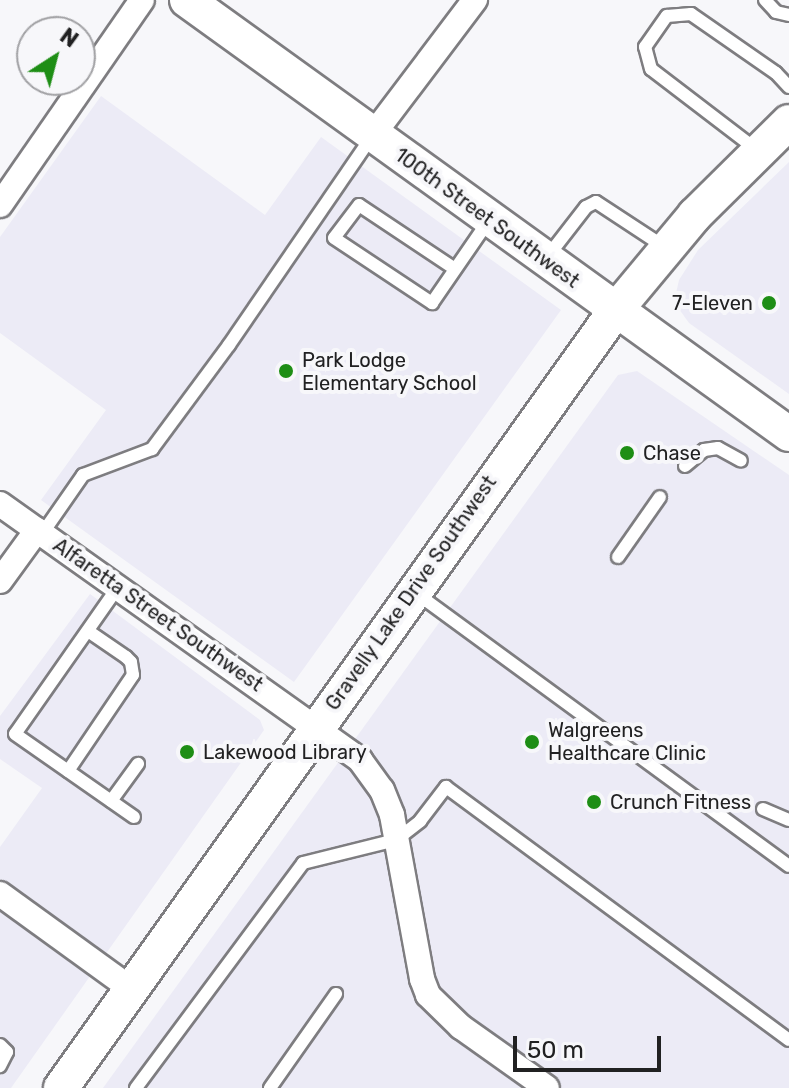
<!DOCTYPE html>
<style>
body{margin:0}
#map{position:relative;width:789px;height:1088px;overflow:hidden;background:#f7f7fa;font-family:Rubik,sans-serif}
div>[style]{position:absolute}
.built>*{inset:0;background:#ecebf6}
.roads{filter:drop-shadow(2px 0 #7e7d80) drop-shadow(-2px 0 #7e7d80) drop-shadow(0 2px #7e7d80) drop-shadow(0 -2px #7e7d80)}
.lane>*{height:12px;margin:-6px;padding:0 6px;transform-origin:6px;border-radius:6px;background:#fff}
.street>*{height:24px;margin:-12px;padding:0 12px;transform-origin:12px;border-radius:12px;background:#fff}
.secondary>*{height:34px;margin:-17px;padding:0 17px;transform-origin:17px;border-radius:17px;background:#fff}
.dots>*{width:22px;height:22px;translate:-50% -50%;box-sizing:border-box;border:4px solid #f7f7fa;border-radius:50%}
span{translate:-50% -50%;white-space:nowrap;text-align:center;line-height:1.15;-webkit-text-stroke:8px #f7f7fa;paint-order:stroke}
.street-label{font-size:20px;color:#212122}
.poi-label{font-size:20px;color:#212122}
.right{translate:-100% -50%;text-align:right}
.left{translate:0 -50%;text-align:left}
.north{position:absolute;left:16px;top:16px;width:80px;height:80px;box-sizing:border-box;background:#f7f7fa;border:2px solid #a1a1a4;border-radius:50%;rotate:36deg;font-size:22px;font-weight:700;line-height:32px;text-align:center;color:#212122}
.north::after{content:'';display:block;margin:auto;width:28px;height:36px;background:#1e8e15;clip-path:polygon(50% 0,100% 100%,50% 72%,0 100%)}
.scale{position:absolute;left:513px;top:1036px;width:148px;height:36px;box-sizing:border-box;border:4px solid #212122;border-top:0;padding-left:10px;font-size:24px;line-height:28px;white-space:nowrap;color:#212122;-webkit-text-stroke:6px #f7f7fa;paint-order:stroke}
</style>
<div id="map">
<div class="built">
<i style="clip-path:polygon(101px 96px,265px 215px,321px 137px,561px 310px,294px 682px,41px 500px,106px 410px,0 333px,0 237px)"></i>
<i style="clip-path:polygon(789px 162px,789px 394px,689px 323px,674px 302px,679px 280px,698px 250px)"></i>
<i style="clip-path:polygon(637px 371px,789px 475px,789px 1088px,103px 1088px,618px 375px)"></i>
<i style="clip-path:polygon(90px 594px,260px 720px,264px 730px,11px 1088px,0 1088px,0 847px,42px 788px,0 759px,0 716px)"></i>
</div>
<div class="roads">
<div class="lane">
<i style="left:765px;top:0;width:16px;rotate:47deg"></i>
<i style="left:776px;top:12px;width:13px;rotate:13deg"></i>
<i style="left:757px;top:150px;width:133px;rotate:-142.6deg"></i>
<i style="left:651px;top:69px;width:23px;rotate:-105deg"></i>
<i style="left:645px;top:47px;width:38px;rotate:-55deg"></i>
<i style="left:667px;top:16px;width:24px;rotate:-5deg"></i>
<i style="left:691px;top:14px;width:103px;rotate:34.8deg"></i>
<i style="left:776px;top:73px;width:19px;rotate:47deg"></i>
<i style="left:548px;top:256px;width:62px;rotate:-52.2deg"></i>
<i style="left:586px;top:207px;width:11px;rotate:-27deg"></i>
<i style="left:596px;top:202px;width:84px;rotate:33.3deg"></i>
<i style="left:455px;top:269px;width:115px;rotate:-146.3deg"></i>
<i style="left:359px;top:205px;width:41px;rotate:127.1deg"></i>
<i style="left:334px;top:238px;width:118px;rotate:33.6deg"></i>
<i style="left:432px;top:303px;width:101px;rotate:-55.5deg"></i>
<i style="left:685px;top:466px;width:25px;rotate:-40deg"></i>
<i style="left:704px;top:450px;width:14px;rotate:-8deg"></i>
<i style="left:718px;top:448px;width:26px;rotate:29deg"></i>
<i style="left:42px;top:534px;width:72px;rotate:-55.2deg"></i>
<i style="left:83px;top:475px;width:74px;rotate:-20.6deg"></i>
<i style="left:152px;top:449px;width:129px;rotate:-53.5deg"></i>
<i style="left:229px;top:345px;width:253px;rotate:-55.6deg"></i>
<i style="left:618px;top:557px;width:73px;rotate:-55deg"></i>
<i style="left:118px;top:587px;width:179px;rotate:125deg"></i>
<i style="left:15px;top:734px;width:145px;rotate:34.9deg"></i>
<i style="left:416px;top:593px;width:462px;rotate:36.2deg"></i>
<i style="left:68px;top:771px;width:116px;rotate:-55.9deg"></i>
<i style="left:133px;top:675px;width:13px;rotate:-99deg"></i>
<i style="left:131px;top:662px;width:7px;rotate:-135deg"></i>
<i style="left:126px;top:657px;width:46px;rotate:-145.6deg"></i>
<i style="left:111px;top:801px;width:46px;rotate:-53.9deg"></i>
<i style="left:763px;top:809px;width:28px;rotate:23deg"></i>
<i style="left:0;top:1045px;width:10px;rotate:45deg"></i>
<i style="left:7px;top:1052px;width:16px;rotate:117deg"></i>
<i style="left:136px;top:1088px;width:280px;rotate:-53.4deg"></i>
<i style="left:303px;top:863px;width:96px;rotate:-13.9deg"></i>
<i style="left:396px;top:840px;width:31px;rotate:-38deg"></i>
<i style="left:420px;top:821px;width:43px;rotate:-52.6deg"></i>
<i style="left:446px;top:787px;width:426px;rotate:36.4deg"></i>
<i style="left:270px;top:1088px;width:115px;rotate:-54.9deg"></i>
</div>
<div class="street">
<i style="left:372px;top:136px;width:171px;rotate:-52.9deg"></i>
<i style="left:0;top:205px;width:249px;rotate:-55.3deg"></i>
<i style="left:0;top:504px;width:442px;rotate:35.4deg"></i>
<i style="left:360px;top:760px;width:37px;rotate:54deg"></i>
<i style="left:382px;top:790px;width:27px;rotate:68deg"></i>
<i style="left:392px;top:815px;width:167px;rotate:79.6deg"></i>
<i style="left:422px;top:979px;width:17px;rotate:69deg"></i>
<i style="left:428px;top:995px;width:46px;rotate:44.1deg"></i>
<i style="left:461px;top:1027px;width:105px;rotate:35.3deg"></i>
<i style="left:0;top:581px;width:63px;rotate:-54deg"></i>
<i style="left:0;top:894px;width:162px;rotate:35.9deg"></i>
</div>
<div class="secondary">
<i style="left:187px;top:0;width:742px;rotate:35.79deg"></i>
<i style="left:61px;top:1088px;width:954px;rotate:-54.51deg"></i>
<i style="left:615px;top:311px;width:125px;rotate:-50.2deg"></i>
<i style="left:695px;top:215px;width:132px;rotate:-44.7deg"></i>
</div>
</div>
<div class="dots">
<i style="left:769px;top:303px;background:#1e8e15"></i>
<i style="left:286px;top:371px;background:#1e8e15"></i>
<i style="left:627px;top:453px;background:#1e8e15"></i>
<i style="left:532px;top:742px;background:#1e8e15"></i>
<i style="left:187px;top:752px;background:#1e8e15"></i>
<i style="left:594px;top:802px;background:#1e8e15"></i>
</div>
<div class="street-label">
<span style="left:487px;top:218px;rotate:36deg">100th Street Southwest</span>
<span style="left:411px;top:593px;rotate:-55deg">Gravelly Lake Drive Southwest</span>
<span style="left:158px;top:615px;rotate:35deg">Alfaretta Street Southwest</span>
</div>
<div class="poi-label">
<span class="right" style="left:753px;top:303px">7-Eleven</span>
<span class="left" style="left:302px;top:372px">Park Lodge<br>Elementary School</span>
<span class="left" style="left:643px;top:453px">Chase</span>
<span class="left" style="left:548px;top:742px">Walgreens<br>Healthcare Clinic</span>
<span class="left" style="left:203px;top:752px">Lakewood Library</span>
<span class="left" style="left:610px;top:802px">Crunch Fitness</span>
</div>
<div class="north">N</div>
<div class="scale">50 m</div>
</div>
